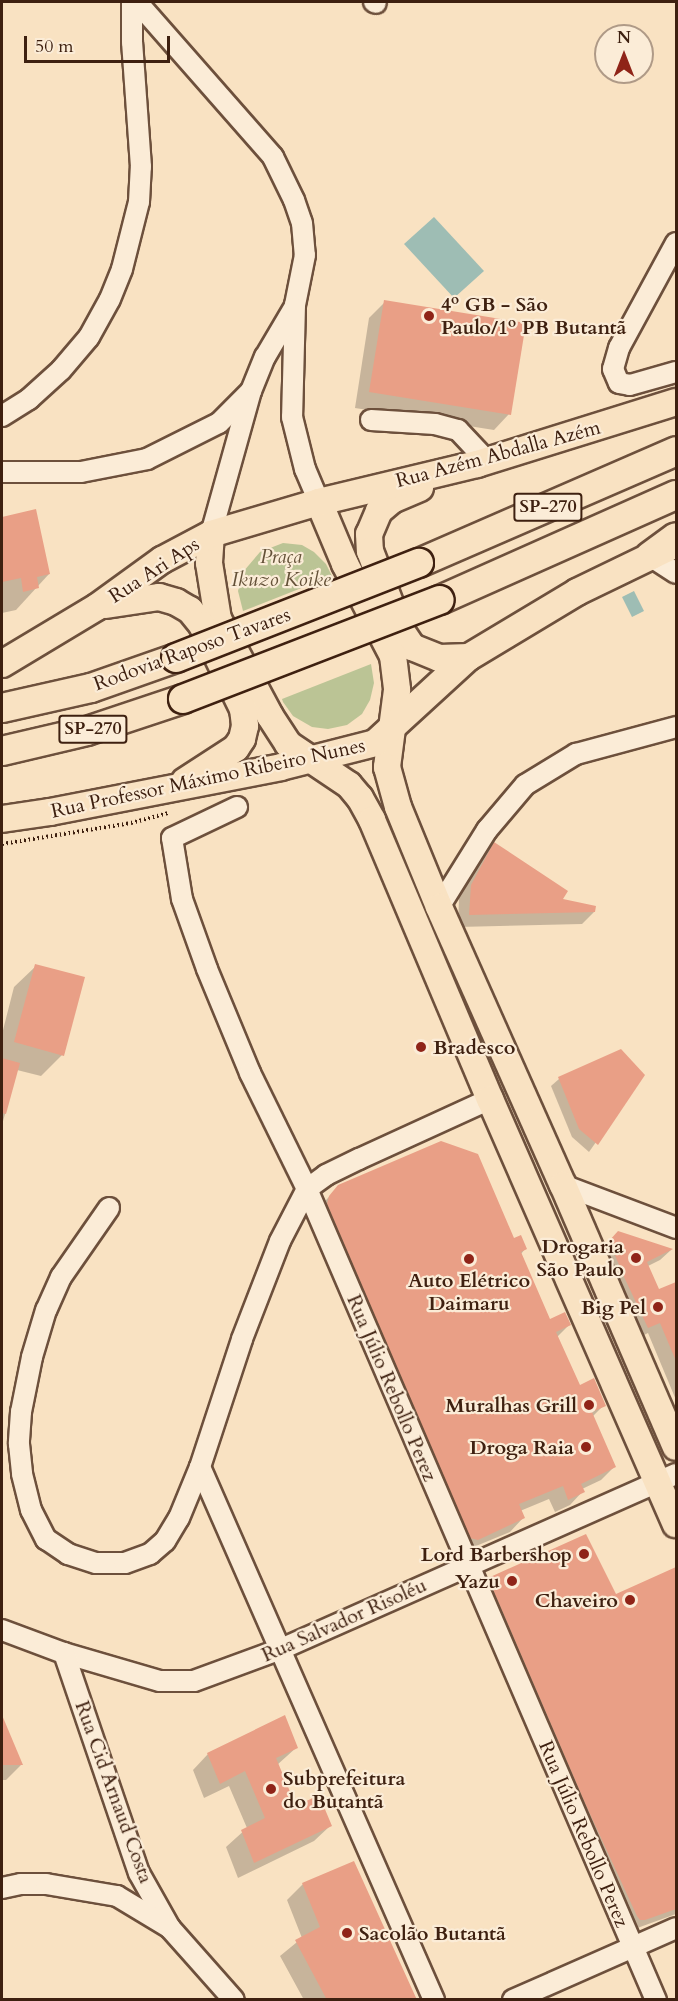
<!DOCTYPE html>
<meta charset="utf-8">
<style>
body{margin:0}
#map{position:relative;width:678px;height:2001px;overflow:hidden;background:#f9e2c2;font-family:Cardo,serif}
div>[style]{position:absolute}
.green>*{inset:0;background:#bbc495}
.water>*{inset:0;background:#9ebdb4}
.shadow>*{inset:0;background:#0003}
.building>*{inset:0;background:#e99f86}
.path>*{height:4px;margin-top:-2px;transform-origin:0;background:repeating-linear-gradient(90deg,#3e2010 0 1.5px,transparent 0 4.5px)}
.roads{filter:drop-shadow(2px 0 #6d503c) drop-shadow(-2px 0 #6d503c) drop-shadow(0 2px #6d503c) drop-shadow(0 -2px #6d503c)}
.minor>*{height:20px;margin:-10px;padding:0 10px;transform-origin:10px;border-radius:10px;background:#fbecd7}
.major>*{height:26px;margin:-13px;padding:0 13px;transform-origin:13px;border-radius:13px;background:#f9e2c2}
.highway>*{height:28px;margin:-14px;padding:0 14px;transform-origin:14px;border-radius:14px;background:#f9e2c2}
.bridges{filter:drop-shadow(2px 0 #3e2010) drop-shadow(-2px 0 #3e2010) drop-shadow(0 2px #3e2010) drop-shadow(0 -2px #3e2010)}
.highway-bridge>*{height:28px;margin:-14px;padding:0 14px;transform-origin:14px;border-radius:14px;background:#f9e2c2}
.dots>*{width:16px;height:16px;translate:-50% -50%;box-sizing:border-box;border:3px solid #fbecd7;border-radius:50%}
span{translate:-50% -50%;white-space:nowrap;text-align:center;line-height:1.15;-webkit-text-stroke:4.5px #fbecd7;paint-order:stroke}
.shield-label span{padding:2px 4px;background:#fbecd7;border:2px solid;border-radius:4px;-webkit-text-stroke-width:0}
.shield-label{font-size:18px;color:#3e2010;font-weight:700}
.poi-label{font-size:20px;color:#3e2010;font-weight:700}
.left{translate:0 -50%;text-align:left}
.right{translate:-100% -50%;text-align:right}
.street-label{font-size:20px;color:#3e2010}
.park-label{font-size:20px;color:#645138;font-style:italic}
.frame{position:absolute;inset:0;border:3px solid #3e2010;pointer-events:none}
.north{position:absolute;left:594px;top:24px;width:60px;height:60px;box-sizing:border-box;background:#fbecd7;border:2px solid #af9a87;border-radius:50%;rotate:0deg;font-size:16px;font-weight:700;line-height:24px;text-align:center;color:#3e2010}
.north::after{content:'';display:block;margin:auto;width:21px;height:27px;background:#8f2418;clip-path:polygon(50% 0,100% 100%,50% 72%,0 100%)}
.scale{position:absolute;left:24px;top:36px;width:146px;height:27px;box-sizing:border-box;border:3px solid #3e2010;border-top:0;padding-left:8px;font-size:18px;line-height:21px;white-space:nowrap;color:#3e2010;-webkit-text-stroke:4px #fbecd7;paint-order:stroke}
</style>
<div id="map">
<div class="green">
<i style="clip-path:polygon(283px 543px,302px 545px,314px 552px,326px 564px,332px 576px,243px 611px,238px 591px,243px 572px,260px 552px)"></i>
<i style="clip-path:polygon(371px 664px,374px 683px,370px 700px,362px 714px,347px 725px,328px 729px,312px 727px,293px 716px,283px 702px,282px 699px)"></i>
</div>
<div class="water">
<i style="clip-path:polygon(434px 217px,484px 271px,454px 298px,404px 244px)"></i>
<i style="clip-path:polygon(634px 591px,644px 611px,632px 617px,622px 597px)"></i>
</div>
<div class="shadow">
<i style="clip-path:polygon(385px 302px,509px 414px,494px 430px,355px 408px,369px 318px)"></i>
<i style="clip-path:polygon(35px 511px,49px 574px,16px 610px,2px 613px,2px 518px)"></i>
<i style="clip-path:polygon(494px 844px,561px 900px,594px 912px,582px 924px,458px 927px,459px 898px,464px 884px,482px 855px)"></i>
<i style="clip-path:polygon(36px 966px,62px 1055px,41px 1076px,17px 1070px,2px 1125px,2px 1034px,14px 987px)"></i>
<i style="clip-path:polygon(643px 1075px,589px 1152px,572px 1137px,551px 1086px,559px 1079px)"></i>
<i style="clip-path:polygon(339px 1186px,513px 1240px,525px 1249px,521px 1254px,550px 1321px,569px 1325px,557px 1337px,579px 1387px,604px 1405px,592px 1417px,614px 1467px,601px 1480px,582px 1489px,583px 1491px,570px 1505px,555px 1512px,549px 1499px,520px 1511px,523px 1518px,510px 1532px,459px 1553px,316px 1211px)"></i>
<i style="clip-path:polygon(618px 1233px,671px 1250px,660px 1260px,648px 1266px,659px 1291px,676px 1283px,676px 1400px,648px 1333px,636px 1339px,599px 1253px)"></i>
<i style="clip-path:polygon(673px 1570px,676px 1578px,676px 1914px,629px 1931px,478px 1591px,489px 1579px,615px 1596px)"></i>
<i style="clip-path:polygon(2px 1718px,21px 1765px,6px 1780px,2px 1780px)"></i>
<i style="clip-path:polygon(297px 1747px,277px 1765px,295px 1808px,330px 1826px,314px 1841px,238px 1878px,226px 1847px,247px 1828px,229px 1786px,204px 1798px,193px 1770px,208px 1754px)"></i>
<i style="clip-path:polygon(303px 1884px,415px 2000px,304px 2000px,280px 1956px,302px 1938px,287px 1900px)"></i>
</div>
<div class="building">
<i style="clip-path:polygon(384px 300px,526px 323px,511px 415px,369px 392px)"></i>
<i style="clip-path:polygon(36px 509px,50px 574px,37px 577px,39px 588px,23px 592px,21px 578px,2px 582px,2px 517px)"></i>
<i style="clip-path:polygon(494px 842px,568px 891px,563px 899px,596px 906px,595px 912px,469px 915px,471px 885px)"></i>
<i style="clip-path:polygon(35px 964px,85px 977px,64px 1056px,14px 1042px)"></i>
<i style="clip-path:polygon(621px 1049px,645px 1075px,598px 1145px,579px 1129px,558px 1077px)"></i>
<i style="clip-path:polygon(2px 1058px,20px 1063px,6px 1114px,2px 1113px)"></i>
<i style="clip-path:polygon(441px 1141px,478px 1154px,514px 1238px,521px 1235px,527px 1249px,521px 1252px,550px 1319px,565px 1312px,571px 1325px,556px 1332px,580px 1385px,594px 1378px,606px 1406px,592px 1412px,616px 1467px,581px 1484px,585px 1492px,568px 1500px,563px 1486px,519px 1504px,525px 1518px,478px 1540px,470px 1538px,327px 1204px,329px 1196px,338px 1185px)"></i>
<i style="clip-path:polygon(618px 1231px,673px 1249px,647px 1262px,659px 1289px,676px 1282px,676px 1361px,660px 1323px,648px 1328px,625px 1279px,609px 1241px)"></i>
<i style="clip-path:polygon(586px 1534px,616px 1594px,676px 1567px,676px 1909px,645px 1920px,640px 1920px,637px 1916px,585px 1803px,488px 1578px)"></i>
<i style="clip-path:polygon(2px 1715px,23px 1765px,2px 1765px)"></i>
<i style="clip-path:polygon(285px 1715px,298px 1748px,276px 1758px,296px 1806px,319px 1795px,332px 1826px,254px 1863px,241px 1830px,265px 1818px,245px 1771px,220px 1784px,207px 1753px)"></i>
<i style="clip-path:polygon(354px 1861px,417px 2000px,327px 2000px,295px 1940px,320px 1927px,302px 1883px)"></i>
</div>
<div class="path">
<i style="left:2px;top:844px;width:131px;rotate:-9.2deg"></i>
<i style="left:131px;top:823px;width:38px;rotate:-15deg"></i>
</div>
<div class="roads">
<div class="minor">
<i style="left:137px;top:2px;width:206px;rotate:48.7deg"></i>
<i style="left:273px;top:157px;width:48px;rotate:64deg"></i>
<i style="left:294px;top:200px;width:24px;rotate:71deg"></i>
<i style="left:302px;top:223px;width:32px;rotate:85deg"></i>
<i style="left:305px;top:255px;width:51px;rotate:101.3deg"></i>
<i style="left:295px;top:305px;width:112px;rotate:91.5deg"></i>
<i style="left:292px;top:417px;width:54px;rotate:76deg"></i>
<i style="left:305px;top:469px;width:36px;rotate:67deg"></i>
<i style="left:374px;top:2px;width:2px;rotate:27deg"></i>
<i style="left:676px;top:243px;width:119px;rotate:118.5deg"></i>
<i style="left:619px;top:348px;width:22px;rotate:106deg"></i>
<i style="left:613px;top:369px;width:15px;rotate:67deg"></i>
<i style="left:619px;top:383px;width:11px;rotate:10deg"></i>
<i style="left:630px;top:385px;width:48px;rotate:-15.8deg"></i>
<i style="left:2px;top:416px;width:32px;rotate:-32deg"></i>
<i style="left:29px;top:399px;width:43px;rotate:-42.2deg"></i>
<i style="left:61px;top:370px;width:43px;rotate:-49.7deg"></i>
<i style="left:89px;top:337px;width:43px;rotate:-61.1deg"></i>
<i style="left:110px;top:299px;width:32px;rotate:-68deg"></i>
<i style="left:122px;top:269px;width:69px;rotate:-75.8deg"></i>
<i style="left:139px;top:202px;width:35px;rotate:-87deg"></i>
<i style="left:141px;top:167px;width:125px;rotate:-94.1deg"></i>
<i style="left:132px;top:42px;width:40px;rotate:-90deg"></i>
<i style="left:371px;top:420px;width:64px;rotate:3.6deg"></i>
<i style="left:435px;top:424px;width:24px;rotate:15deg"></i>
<i style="left:458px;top:430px;width:42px;rotate:46.9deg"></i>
<i style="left:2px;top:472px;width:79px"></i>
<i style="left:81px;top:472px;width:67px;rotate:-11.1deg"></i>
<i style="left:147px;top:459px;width:80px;rotate:-26.6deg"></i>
<i style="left:219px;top:423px;width:45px;rotate:-45deg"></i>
<i style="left:211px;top:534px;width:148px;rotate:-74.4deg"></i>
<i style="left:251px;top:391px;width:37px;rotate:-68deg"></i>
<i style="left:265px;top:357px;width:57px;rotate:-59.4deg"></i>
<i style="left:650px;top:556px;width:31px;rotate:33deg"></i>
<i style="left:237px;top:807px;width:72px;rotate:154.5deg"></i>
<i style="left:172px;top:838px;width:62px;rotate:80.7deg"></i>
<i style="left:182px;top:899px;width:74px;rotate:70.3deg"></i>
<i style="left:207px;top:969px;width:113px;rotate:67.5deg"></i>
<i style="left:250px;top:1073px;width:129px;rotate:63.8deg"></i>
<i style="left:307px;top:1189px;width:883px;rotate:66.72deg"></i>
<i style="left:439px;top:907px;width:91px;rotate:-58.1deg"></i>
<i style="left:487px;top:830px;width:59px;rotate:-49.8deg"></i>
<i style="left:525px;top:785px;width:60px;rotate:-31.3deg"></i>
<i style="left:576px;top:754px;width:104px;rotate:-15.1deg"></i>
<i style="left:563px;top:1185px;width:121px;rotate:20.8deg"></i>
<i style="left:109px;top:1208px;width:84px;rotate:124.8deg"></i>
<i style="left:61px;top:1277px;width:36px;rotate:114deg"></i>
<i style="left:46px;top:1310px;width:49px;rotate:106.6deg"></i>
<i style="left:32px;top:1357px;width:56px;rotate:101.3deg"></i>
<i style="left:21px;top:1412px;width:32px;rotate:94deg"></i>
<i style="left:19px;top:1444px;width:30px;rotate:84deg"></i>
<i style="left:22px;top:1474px;width:37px;rotate:76deg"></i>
<i style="left:31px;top:1510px;width:33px;rotate:63deg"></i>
<i style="left:46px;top:1539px;width:27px;rotate:34deg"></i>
<i style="left:68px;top:1554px;width:29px;rotate:18deg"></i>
<i style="left:96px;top:1563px;width:29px"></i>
<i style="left:125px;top:1563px;width:27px;rotate:-20deg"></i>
<i style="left:150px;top:1554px;width:20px;rotate:-41deg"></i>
<i style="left:165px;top:1541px;width:27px;rotate:-59deg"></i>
<i style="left:179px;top:1518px;width:55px;rotate:-67.6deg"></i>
<i style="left:2px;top:1630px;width:66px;rotate:20.4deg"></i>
<i style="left:64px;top:1653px;width:100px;rotate:16.3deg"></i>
<i style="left:160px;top:1681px;width:34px"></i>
<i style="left:194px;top:1681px;width:93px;rotate:-20.2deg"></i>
<i style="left:281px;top:1649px;width:432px;rotate:-23.9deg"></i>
<i style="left:64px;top:1653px;width:232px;rotate:71.2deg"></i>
<i style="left:139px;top:1873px;width:63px;rotate:60.6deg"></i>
<i style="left:2px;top:1888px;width:19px;rotate:-12deg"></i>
<i style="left:21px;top:1884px;width:25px"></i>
<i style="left:46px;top:1884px;width:72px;rotate:9.6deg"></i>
<i style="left:117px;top:1896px;width:62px;rotate:31.1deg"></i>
<i style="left:170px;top:1928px;width:96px;rotate:48.4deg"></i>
<i style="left:434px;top:2000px;width:582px;rotate:-113.7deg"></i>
<i style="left:200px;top:1467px;width:135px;rotate:-71.8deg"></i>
<i style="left:242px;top:1339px;width:105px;rotate:-68.8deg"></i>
<i style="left:280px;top:1241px;width:59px;rotate:-62.6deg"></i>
<i style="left:307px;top:1189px;width:24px;rotate:-36deg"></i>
<i style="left:326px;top:1175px;width:37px;rotate:-26deg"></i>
<i style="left:359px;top:1159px;width:144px;rotate:-24.6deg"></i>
<i style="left:513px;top:2000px;width:178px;rotate:-23.8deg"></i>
</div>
<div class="major">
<i style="left:420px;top:488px;width:30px;rotate:157deg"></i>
<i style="left:392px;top:500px;width:17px;rotate:140deg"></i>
<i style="left:379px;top:511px;width:25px;rotate:113deg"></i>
<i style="left:369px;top:534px;width:17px;rotate:87deg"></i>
<i style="left:370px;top:551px;width:84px;rotate:69deg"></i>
<i style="left:400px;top:629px;width:22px;rotate:56deg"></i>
<i style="left:412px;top:647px;width:29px;rotate:22deg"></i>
<i style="left:439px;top:658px;width:30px;rotate:-2deg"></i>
<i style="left:319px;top:502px;width:67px;rotate:67.2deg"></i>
<i style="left:345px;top:564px;width:104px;rotate:62.4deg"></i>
<i style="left:393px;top:656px;width:34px;rotate:83deg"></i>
<i style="left:397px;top:690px;width:78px;rotate:97.4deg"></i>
<i style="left:387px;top:767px;width:41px;rotate:74.6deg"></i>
<i style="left:398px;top:807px;width:108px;rotate:67.7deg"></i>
<i style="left:439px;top:907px;width:304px;rotate:66deg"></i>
<i style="left:563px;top:1185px;width:285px;rotate:66.7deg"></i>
<i style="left:211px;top:534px;width:29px;rotate:94deg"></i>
<i style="left:209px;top:563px;width:57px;rotate:80.9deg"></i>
<i style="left:218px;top:619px;width:110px;rotate:61.8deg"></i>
<i style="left:270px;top:716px;width:33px;rotate:57deg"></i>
<i style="left:288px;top:744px;width:73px;rotate:33.9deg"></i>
<i style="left:349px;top:785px;width:17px;rotate:50deg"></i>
<i style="left:360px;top:798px;width:25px;rotate:61deg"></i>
<i style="left:372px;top:820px;width:303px;rotate:67.1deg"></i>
<i style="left:490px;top:1099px;width:464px;rotate:66.4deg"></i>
<i style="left:106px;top:605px;width:54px;rotate:-8.6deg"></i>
<i style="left:159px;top:597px;width:18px;rotate:16deg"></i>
<i style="left:176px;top:602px;width:16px;rotate:30deg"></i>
<i style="left:190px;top:610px;width:19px;rotate:51deg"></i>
<i style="left:202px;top:625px;width:93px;rotate:64deg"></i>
<i style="left:243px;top:709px;width:17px;rotate:83deg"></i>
<i style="left:245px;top:726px;width:13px;rotate:103deg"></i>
<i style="left:242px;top:739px;width:11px;rotate:124deg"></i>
<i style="left:236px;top:748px;width:61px;rotate:147.1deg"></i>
<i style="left:2px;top:664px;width:111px;rotate:-31deg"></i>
<i style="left:97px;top:607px;width:80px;rotate:-35.9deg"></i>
<i style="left:162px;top:560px;width:55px;rotate:-28deg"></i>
<i style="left:211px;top:534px;width:113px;rotate:-16.5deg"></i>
<i style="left:319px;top:502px;width:163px;rotate:-13.5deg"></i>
<i style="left:477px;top:464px;width:208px;rotate:-17.3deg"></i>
<i style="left:2px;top:819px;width:49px;rotate:-8.3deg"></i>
<i style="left:50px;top:812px;width:235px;rotate:-11deg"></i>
<i style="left:281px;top:767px;width:97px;rotate:-14.3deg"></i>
<i style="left:375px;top:743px;width:127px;rotate:-42.5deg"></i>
<i style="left:469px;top:657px;width:126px;rotate:-31deg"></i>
<i style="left:577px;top:592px;width:101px;rotate:-25.8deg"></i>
</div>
<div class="highway">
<i style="left:650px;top:556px;width:32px;rotate:-36deg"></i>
<i style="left:419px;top:563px;width:280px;rotate:-23.5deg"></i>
<i style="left:440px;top:600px;width:258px;rotate:-24deg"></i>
<i style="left:2px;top:708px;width:91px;rotate:-12.7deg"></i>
<i style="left:91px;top:688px;width:90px;rotate:-19.4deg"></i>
<i style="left:2px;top:751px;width:87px;rotate:-13.2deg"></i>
<i style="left:87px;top:731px;width:101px;rotate:-18.4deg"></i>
</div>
</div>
<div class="bridges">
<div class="highway-bridge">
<i style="left:176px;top:658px;width:261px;rotate:-21.4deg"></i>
<i style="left:183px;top:699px;width:275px;rotate:-21.1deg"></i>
</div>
</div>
<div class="dots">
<i style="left:429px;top:316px;background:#8f2418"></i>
<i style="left:421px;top:1047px;background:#8f2418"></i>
<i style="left:636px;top:1258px;background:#8f2418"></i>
<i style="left:469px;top:1259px;background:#8f2418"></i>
<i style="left:658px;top:1307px;background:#8f2418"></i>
<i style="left:589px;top:1405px;background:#8f2418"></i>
<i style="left:586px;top:1447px;background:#8f2418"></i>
<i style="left:584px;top:1554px;background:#8f2418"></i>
<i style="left:512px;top:1581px;background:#8f2418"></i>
<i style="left:630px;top:1600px;background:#8f2418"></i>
<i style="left:271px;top:1789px;background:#8f2418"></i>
<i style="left:347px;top:1933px;background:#8f2418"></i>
</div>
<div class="shield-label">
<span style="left:548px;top:507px">SP-270</span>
<span style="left:93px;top:729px">SP-270</span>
</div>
<div class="poi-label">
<span class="left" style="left:441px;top:316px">4º GB - São<br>Paulo/1º PB Butantã</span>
<span class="left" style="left:433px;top:1047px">Bradesco</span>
<span class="right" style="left:624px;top:1258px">Drogaria<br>São Paulo</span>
<span style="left:469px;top:1292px">Auto Elétrico<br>Daimaru</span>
<span class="right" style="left:646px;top:1307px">Big Pel</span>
<span class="right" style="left:577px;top:1405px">Muralhas Grill</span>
<span class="right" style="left:574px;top:1447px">Droga Raia</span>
<span class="right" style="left:572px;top:1554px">Lord Barbershop</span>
<span class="right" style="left:500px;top:1581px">Yazu</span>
<span class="right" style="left:618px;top:1600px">Chaveiro</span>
<span class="left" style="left:283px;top:1790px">Subprefeitura<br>do Butantã</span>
<span class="left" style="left:359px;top:1933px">Sacolão Butantã</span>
</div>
<div class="street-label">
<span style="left:498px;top:454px;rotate:-15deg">Rua Azém Abdalla Azém</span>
<span style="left:154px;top:570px;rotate:-33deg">Rua Ari Aps</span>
<span style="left:192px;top:649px;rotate:-20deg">Rodovia Raposo Tavares</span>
<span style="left:208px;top:778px;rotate:-12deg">Rua Professor Máximo Ribeiro Nunes</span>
<span style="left:392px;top:1388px;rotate:67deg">Rua Júlio Rebollo Perez</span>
<span style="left:344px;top:1620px;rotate:-24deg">Rua Salvador Risoléu</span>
<span style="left:114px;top:1792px;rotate:70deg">Rua Cid Arnaud Costa</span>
<span style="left:584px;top:1834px;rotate:67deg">Rua Júlio Rebollo Perez</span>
</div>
<div class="park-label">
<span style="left:281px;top:568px">Praça<br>Ikuzo Koike</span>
</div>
<div class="frame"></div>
<div class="north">N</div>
<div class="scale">50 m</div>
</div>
